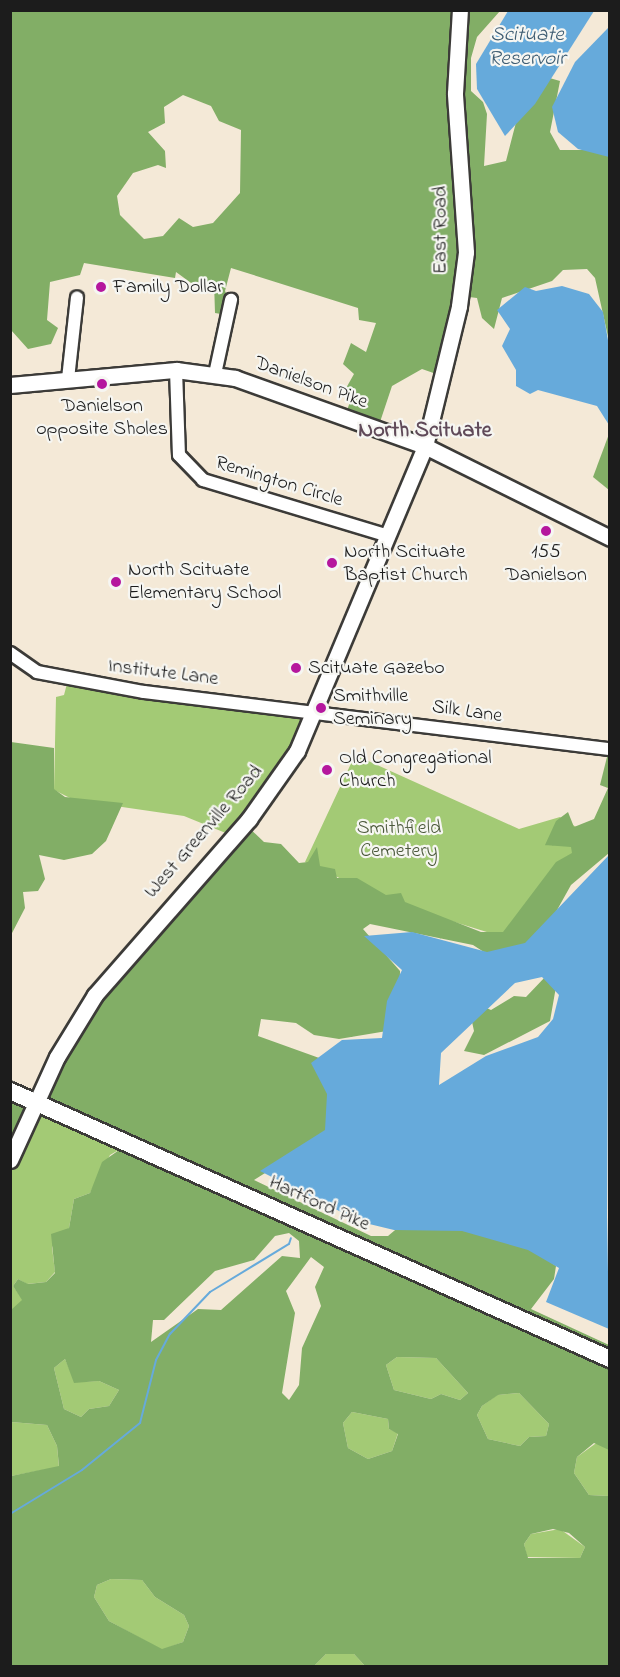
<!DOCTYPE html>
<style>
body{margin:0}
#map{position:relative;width:620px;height:1677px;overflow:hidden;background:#f4e9d7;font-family:"Indie Flower",sans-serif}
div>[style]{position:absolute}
.green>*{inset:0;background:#a3ca75}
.forest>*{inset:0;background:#82ae66}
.water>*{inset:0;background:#66aadb}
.stream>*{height:2px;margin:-1px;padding:0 1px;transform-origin:1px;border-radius:1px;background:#66aadb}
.roads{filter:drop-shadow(2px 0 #3c3b38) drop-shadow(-2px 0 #3c3b38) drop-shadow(0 2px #3c3b38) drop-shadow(0 -2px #3c3b38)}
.minor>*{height:12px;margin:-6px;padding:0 6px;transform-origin:6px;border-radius:6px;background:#fff}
.major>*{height:15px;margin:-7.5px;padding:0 7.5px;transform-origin:7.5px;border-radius:7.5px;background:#fff}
.highway>*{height:16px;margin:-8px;padding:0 8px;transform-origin:8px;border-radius:8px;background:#fff}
.dots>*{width:16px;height:16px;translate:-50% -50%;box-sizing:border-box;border:3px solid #f6f6f2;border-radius:50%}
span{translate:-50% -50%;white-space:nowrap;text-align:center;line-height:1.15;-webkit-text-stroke:4.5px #f6f6f2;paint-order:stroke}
.street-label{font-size:20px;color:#1c1c1c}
.poi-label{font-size:20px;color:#1c1c1c}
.left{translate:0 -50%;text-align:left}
.park-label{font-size:20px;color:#4b593b}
.water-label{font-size:21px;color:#3d5c72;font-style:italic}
.quarter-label{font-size:22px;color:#604a59;font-weight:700}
.frame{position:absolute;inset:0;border:12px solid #1c1c1c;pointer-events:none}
</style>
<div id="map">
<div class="green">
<i style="clip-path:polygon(69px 676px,316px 711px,233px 836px,184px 816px,74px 800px,54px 790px,56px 697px,64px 695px)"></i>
<i style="clip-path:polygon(355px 755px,519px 829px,560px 817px,589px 835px,503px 937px,393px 903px,305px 862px)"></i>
<i style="clip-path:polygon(38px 1101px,122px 1148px,110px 1155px,90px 1193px,74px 1199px,69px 1228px,52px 1247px,55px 1272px,46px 1282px,27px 1284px,18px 1279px,13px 1286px,23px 1300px,14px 1312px,11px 1310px,11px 1161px)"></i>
<i style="clip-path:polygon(397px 1357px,436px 1358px,468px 1393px,460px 1400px,441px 1394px,431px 1399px,394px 1390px,386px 1365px)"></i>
<i style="clip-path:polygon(65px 1359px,75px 1382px,99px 1381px,119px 1390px,109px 1406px,89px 1409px,81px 1417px,64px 1409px,54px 1368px)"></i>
<i style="clip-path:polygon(519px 1393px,549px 1424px,546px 1436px,529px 1437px,520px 1446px,488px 1439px,477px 1415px,482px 1406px,497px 1395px)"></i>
<i style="clip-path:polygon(352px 1412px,388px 1419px,389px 1429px,398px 1433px,392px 1451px,368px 1459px,348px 1448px,343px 1423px)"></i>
<i style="clip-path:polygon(11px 1422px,47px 1425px,57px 1446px,59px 1467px,11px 1476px)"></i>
<i style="clip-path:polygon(599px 1441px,609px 1450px,609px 1496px,589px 1495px,574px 1473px,577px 1457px)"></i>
<i style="clip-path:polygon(560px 1529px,585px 1547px,580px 1558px,527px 1557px,524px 1544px,531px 1534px)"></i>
<i style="clip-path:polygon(111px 1579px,142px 1580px,155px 1597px,184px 1615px,189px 1626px,183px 1642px,162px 1650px,109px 1621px,94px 1597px,97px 1585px)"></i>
<i style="clip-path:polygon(326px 1654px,354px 1654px,365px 1666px,314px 1666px)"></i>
</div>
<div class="forest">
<i style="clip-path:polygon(evenodd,11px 11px,500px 11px,477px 37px,471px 58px,471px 91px,483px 102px,487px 114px,484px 166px,506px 161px,521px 103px,546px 77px,560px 81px,550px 132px,560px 150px,609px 150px,609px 341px,595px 278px,587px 269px,563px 270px,552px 281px,502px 298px,494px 329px,482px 318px,477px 298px,461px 296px,442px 376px,422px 369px,392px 386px,378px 428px,345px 416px,351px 399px,345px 390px,354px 374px,343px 364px,351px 343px,366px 352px,376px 323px,359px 320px,358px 308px,231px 268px,225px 291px,230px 301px,227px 315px,215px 313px,214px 282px,198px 288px,176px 272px,175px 278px,84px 263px,80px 275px,50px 282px,47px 320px,58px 328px,51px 344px,28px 349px,11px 330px,11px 11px,183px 95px,211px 106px,219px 121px,241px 130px,240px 193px,213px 223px,193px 227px,179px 218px,163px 236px,144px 239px,120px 215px,117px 196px,133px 173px,158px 165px,166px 168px,165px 151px,148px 132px,165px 123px,164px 107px,183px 95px)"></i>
<i style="clip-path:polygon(609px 434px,609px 490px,593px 477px)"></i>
<i style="clip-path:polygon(11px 742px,54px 748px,54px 789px,65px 797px,123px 803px,106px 841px,92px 854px,64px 860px,39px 855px,45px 879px,38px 891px,23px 892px,25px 908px,11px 935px)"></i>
<i style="clip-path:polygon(evenodd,609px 749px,609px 853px,571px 885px,547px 928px,523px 945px,487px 954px,473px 945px,370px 924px,363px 929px,400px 971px,399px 1029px,339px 1039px,314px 1035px,296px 1023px,261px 1019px,258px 1036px,322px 1059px,349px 1120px,254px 1180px,371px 1236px,388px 1236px,401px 1225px,502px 1229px,556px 1266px,554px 1279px,531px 1309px,609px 1345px,609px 1450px,594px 1443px,577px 1457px,574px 1473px,589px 1495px,609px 1496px,609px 1666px,365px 1666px,354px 1654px,326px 1654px,314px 1666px,11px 1666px,11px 1476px,59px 1466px,57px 1446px,47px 1425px,11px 1422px,11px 1310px,22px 1300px,13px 1286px,18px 1279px,28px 1284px,46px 1282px,55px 1273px,51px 1234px,69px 1228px,74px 1199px,90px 1193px,102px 1162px,122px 1148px,38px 1101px,11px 1161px,11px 1088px,36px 1100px,75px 1025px,245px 824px,264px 842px,281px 844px,299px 863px,308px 862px,317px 847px,320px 866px,335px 869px,337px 878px,357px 878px,386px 895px,401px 893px,405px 902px,481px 932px,503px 932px,556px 862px,572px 853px,571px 847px,545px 845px,556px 821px,568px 812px,574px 827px,594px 819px,608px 788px,600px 785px,609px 749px,289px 1233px,299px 1241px,300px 1258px,282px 1256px,221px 1310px,198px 1309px,151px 1342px,153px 1320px,164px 1320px,215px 1271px,254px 1260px,275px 1236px,289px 1233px,609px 749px,311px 1257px,324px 1267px,315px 1287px,321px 1306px,302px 1348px,299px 1385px,289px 1400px,282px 1393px,295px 1313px,286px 1291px,311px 1257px,609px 749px,397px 1357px,436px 1358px,468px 1393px,460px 1400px,441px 1394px,431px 1399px,394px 1390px,386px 1365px,397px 1357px,609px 749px,65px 1359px,74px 1383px,99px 1381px,119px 1390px,109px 1406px,89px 1409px,81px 1417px,64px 1409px,54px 1368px,65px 1359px,609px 749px,519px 1393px,549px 1424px,546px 1436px,529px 1437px,520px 1446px,488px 1439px,477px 1415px,482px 1406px,498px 1395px,519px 1393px,609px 749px,352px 1412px,388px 1419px,389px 1429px,398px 1434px,392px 1451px,368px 1459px,348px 1448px,343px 1423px,352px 1412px,609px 749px,553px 1529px,569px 1533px,585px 1547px,580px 1558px,528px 1558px,524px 1544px,531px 1534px,553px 1529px,609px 749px,111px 1579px,142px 1580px,155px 1597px,184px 1615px,189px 1626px,183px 1642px,162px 1649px,109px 1621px,94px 1597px,97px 1585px,111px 1579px)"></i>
<i style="clip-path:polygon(546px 976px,557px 981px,550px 1021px,484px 1055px,464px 1051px,474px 1031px,471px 1017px,482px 1006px,491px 1010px,514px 996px,526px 997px)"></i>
</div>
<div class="water">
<i style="clip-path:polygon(508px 11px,594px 11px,535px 104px,505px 136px,477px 89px,476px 64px)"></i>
<i style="clip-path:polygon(609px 27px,609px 157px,578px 149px,558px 132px,552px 107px,575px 62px)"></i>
<i style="clip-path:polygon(562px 286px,589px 294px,603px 312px,609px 346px,609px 425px,597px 406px,538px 390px,530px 394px,516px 386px,516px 370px,502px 346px,510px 329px,497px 310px,525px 287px,536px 291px)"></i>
<i style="clip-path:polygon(evenodd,609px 855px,607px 1216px,609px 1329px,546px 1302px,559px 1268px,528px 1250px,462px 1231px,394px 1230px,361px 1222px,260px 1171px,325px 1130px,327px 1094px,311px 1063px,342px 1040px,382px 1038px,387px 1001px,402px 970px,364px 936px,412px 932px,487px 952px,525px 943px,609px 855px,542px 977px,559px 995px,553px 1019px,538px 1037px,486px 1056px,439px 1085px,441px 1053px,515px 983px,542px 977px)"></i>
</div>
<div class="stream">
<i style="left:10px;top:1514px;width:84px;rotate:-31.4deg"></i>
<i style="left:82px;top:1470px;width:75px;rotate:-39deg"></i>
<i style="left:140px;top:1423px;width:65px;rotate:-75.7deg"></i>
<i style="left:156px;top:1360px;width:30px;rotate:-62deg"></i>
<i style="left:170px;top:1334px;width:58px;rotate:-46.4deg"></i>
<i style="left:210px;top:1292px;width:92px;rotate:-31.3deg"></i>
<i style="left:289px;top:1244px;width:6px;rotate:-72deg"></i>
</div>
<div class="roads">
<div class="minor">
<i style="left:176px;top:370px;width:85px;rotate:88deg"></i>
<i style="left:179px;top:455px;width:35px;rotate:46deg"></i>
<i style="left:203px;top:480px;width:194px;rotate:16.8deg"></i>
<i style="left:215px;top:374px;width:76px;rotate:-77.8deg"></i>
<i style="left:68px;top:379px;width:82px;rotate:-83.7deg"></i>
<i style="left:10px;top:653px;width:33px;rotate:35deg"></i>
<i style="left:37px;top:672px;width:109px;rotate:10.6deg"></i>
<i style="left:144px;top:692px;width:469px;rotate:7deg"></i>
</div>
<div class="major">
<i style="left:10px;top:385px;width:167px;rotate:-5.2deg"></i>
<i style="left:176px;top:370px;width:60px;rotate:7.7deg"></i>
<i style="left:235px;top:378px;width:202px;rotate:19.7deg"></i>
<i style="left:425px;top:446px;width:207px;rotate:26.4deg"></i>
<i style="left:10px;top:1160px;width:113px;rotate:-65.5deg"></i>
<i style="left:57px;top:1057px;width:73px;rotate:-58.5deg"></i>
<i style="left:95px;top:995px;width:234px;rotate:-48.8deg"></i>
<i style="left:249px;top:819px;width:83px;rotate:-54.8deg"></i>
<i style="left:297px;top:751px;width:331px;rotate:-67.2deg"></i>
<i style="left:425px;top:446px;width:144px;rotate:-76.3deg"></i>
<i style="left:459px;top:306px;width:54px;rotate:-82.6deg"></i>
<i style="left:466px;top:252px;width:159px;rotate:-94deg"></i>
<i style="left:455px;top:93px;width:83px;rotate:-86.6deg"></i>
</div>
<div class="highway">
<i style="left:10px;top:1091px;width:657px;rotate:24.07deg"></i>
</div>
</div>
<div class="dots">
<i style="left:101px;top:287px;background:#b5179e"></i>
<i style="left:102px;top:384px;background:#b5179e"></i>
<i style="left:546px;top:531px;background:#b5179e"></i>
<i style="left:332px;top:563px;background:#b5179e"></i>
<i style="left:116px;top:582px;background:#b5179e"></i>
<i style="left:296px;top:668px;background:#b5179e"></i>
<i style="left:321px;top:708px;background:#b5179e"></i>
<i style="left:327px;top:770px;background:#b5179e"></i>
</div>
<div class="street-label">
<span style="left:441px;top:230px;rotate:-90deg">East Road</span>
<span style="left:311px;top:383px;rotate:20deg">Danielson Pike</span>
<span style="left:279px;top:482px;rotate:17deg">Remington Circle</span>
<span style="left:163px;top:673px;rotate:7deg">Institute Lane</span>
<span style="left:467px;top:712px;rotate:8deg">Silk Lane</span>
<span style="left:204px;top:832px;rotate:-49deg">West Greenville Road</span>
<span style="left:319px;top:1204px;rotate:24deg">Hartford Pike</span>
</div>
<div class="poi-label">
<span class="left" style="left:113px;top:287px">Family Dollar</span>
<span style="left:102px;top:418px">Danielson<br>opposite Sholes</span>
<span class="left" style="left:344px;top:564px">North Scituate<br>Baptist Church</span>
<span style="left:546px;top:564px">155<br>Danielson</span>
<span class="left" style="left:128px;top:582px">North Scituate<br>Elementary School</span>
<span class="left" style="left:308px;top:668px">Scituate Gazebo</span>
<span class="left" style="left:333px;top:708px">Smithville<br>Seminary</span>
<span class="left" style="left:339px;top:770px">Old Congregational<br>Church</span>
</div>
<div class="park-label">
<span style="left:399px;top:840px">Smithfield<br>Cemetery</span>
</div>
<div class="water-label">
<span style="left:527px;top:47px">Scituate<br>Reservoir</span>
</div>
<div class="quarter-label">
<span style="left:425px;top:432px">North Scituate</span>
</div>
<div class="frame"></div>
</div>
